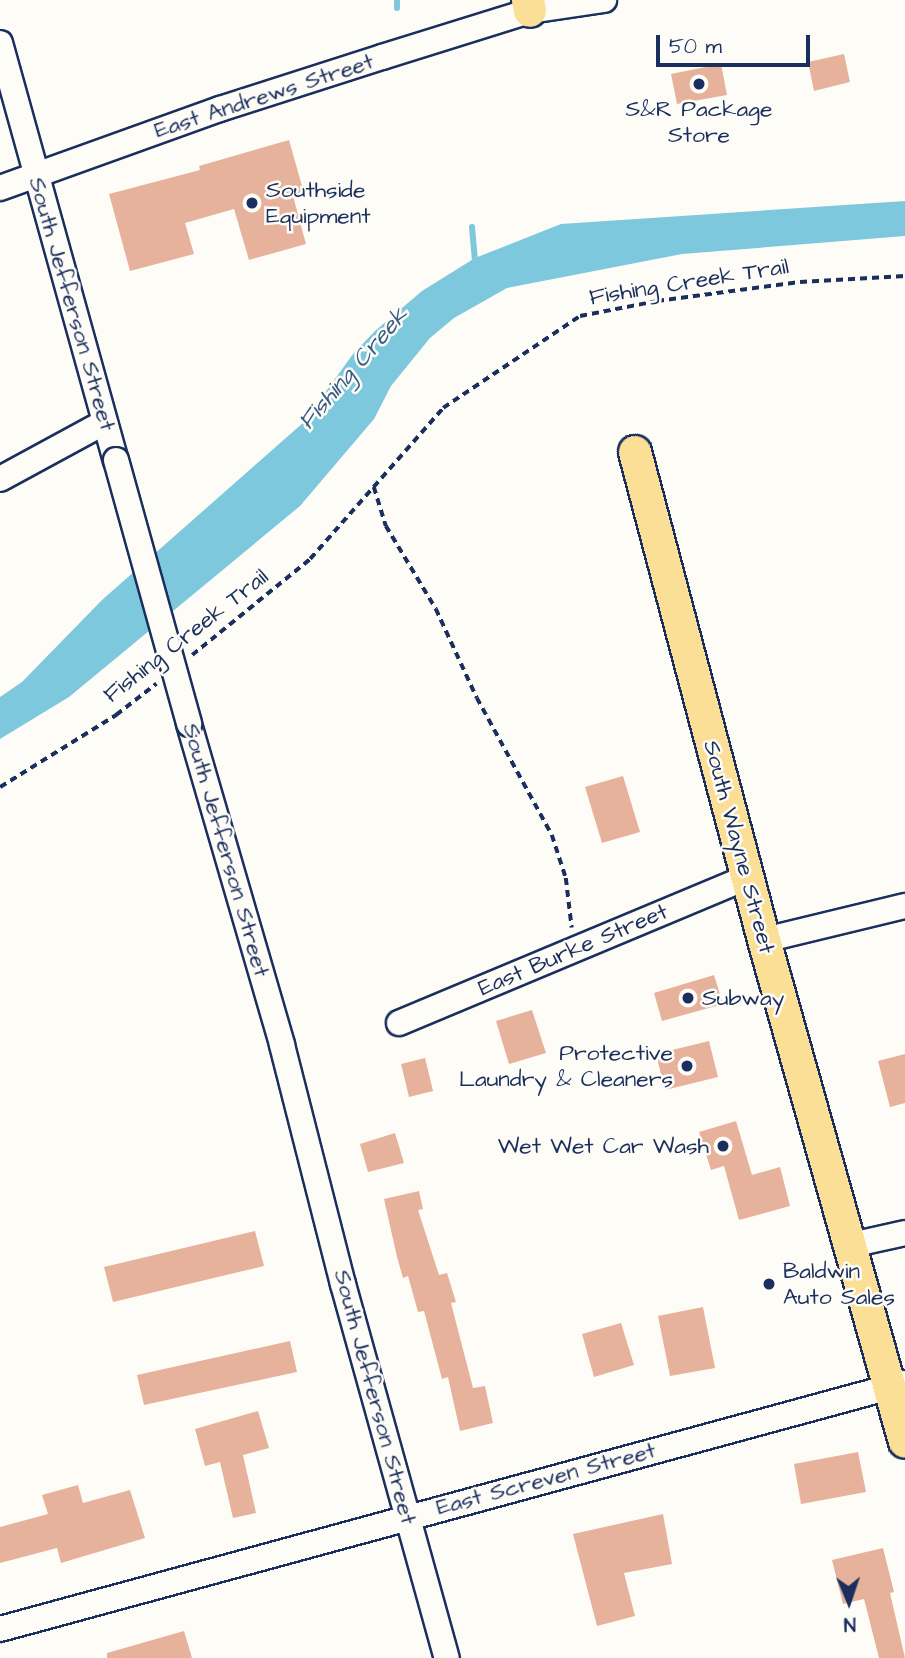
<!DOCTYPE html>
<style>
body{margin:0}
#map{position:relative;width:905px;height:1658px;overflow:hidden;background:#fdfcf7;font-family:"Architects Daughter",sans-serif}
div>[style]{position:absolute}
.water>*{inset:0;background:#7dc8dd}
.stream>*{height:6px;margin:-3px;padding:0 3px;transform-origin:3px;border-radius:3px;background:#7dc8dd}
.building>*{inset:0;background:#e7b29b}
.path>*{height:3.5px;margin-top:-1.75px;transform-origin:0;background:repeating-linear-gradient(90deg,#1b2f5e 0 7px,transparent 0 12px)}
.roads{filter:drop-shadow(2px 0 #1b2f5e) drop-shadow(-2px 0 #1b2f5e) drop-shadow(0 2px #1b2f5e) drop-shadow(0 -2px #1b2f5e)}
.minor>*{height:24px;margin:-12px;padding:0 12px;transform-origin:12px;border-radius:12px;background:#fdfcf7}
.major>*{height:32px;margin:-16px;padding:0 16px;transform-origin:16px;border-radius:16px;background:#fbdf96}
.bridges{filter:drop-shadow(2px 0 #1b2f5e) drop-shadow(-2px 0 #1b2f5e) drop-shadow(0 2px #1b2f5e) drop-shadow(0 -2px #1b2f5e)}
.minor-bridge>*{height:24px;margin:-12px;padding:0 12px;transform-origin:12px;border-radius:12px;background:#fdfcf7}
.dots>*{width:19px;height:19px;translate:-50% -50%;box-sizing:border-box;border:4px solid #fdfcf7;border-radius:50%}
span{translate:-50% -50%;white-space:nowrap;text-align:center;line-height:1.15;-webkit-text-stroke:5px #fdfcf7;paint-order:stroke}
.street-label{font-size:23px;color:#1b2f5e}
.poi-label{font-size:23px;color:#1b2f5e}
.left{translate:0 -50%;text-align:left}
.right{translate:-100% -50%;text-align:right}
.water-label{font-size:24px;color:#385d84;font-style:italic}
.north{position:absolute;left:814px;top:1567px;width:70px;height:70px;-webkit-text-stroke:5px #fdfcf7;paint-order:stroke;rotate:178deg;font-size:19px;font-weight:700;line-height:28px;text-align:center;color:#1b2f5e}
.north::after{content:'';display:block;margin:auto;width:24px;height:32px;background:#1b2f5e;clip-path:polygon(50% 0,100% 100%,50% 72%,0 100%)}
.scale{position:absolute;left:656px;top:35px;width:154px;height:32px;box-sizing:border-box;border:4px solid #1b2f5e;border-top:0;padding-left:9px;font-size:21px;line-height:24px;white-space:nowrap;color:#1b2f5e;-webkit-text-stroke:5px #fdfcf7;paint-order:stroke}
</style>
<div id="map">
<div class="water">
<i style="clip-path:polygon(905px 201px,905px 236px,682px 254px,507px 288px,454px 318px,430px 338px,391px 386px,374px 419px,300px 506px,69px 697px,0 739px,0 697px,22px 682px,102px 600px,304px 422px,353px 354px,375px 331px,422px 291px,475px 258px,561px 224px)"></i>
</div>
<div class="stream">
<i style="left:397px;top:0;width:8px;rotate:90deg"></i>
<i style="left:472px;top:227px;width:36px;rotate:85deg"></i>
</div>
<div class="building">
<i style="clip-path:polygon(844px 54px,850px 82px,814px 91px,808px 62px)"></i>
<i style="clip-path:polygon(721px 64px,727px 95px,677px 104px,671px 74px)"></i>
<i style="clip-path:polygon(289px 140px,304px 193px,293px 196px,306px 244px,249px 260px,234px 209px,185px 223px,194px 254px,130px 271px,109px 194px,200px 170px,199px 166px)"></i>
<i style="clip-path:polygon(623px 776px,640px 832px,602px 843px,585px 787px)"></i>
<i style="clip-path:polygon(714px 975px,723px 1004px,662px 1021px,654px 993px)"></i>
<i style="clip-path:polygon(532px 1010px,546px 1053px,509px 1064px,496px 1021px)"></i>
<i style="clip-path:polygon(709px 1041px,718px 1077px,665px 1090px,656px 1054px)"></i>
<i style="clip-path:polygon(905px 1054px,905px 1103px,890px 1107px,878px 1061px)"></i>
<i style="clip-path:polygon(425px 1058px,433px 1091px,409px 1097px,401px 1064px)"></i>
<i style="clip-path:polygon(736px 1121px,752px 1175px,780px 1167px,790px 1206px,739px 1220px,724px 1166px,711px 1170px,699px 1132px)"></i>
<i style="clip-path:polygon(395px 1133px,404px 1163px,368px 1172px,360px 1144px)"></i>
<i style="clip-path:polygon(419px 1191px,423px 1209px,418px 1210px,439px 1275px,447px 1273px,456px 1302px,451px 1303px,473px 1388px,485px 1386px,493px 1423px,460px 1431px,448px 1377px,442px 1379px,424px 1311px,418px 1312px,408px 1276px,403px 1278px,397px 1257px,384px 1199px)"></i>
<i style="clip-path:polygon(255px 1231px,264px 1266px,113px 1302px,104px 1267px)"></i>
<i style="clip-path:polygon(703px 1307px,715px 1368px,670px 1376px,658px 1316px)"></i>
<i style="clip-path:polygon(621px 1323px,634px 1365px,594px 1377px,582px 1334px)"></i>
<i style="clip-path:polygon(290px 1341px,297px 1372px,144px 1405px,137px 1375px)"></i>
<i style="clip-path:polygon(258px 1411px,269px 1448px,243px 1455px,256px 1513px,233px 1518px,220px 1462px,205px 1466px,195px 1429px)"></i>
<i style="clip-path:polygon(858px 1452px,866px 1492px,801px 1504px,794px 1464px)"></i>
<i style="clip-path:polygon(78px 1485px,83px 1503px,130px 1490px,145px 1538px,61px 1563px,57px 1548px,0 1563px,0 1527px,48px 1514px,42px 1495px)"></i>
<i style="clip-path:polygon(663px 1514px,672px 1564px,624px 1573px,635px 1616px,597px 1626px,573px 1534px)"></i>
<i style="clip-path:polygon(883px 1548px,894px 1592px,890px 1593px,905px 1658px,879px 1658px,864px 1599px,843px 1604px,832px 1560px)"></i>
<i style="clip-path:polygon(184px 1631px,192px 1658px,107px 1658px,107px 1653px)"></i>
</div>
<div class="path">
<i style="left:374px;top:487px;width:41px;rotate:72.9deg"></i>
<i style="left:386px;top:526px;width:97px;rotate:58.9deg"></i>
<i style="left:436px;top:609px;width:98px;rotate:65.3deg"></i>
<i style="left:477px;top:698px;width:156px;rotate:61.3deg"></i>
<i style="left:552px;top:835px;width:45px;rotate:72deg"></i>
<i style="left:566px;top:878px;width:50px;rotate:83.2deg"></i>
<i style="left:192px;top:655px;width:152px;rotate:-39.1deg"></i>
<i style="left:310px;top:559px;width:201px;rotate:-48.6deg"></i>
<i style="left:443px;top:408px;width:165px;rotate:-33.9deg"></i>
<i style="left:580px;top:316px;width:78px;rotate:-11deg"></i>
<i style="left:657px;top:301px;width:144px;rotate:-7.6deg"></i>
<i style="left:800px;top:282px;width:105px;rotate:-3.3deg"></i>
<i style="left:0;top:787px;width:137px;rotate:-31.8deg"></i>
<i style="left:116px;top:715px;width:51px;rotate:-37.8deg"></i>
</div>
<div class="roads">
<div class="minor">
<i style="left:0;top:43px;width:433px;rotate:74.5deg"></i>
<i style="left:0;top:188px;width:234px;rotate:-19.8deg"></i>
<i style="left:220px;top:109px;width:170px;rotate:-17.8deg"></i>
<i style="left:382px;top:57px;width:155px;rotate:-17.3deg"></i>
<i style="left:530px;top:11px;width:75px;rotate:-8.5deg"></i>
<i style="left:0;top:479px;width:119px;rotate:-28.5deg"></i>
<i style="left:189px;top:724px;width:334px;rotate:73.8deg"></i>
<i style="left:282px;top:1045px;width:247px;rotate:75.7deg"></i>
<i style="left:343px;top:1284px;width:388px;rotate:74.5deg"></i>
<i style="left:764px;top:940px;width:145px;rotate:-13.6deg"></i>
<i style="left:399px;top:1023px;width:378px;rotate:-22.7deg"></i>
<i style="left:851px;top:1245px;width:55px;rotate:-12.5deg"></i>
<i style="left:0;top:1629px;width:938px;rotate:-15.21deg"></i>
</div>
<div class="major">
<i style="left:528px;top:0;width:11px;rotate:80deg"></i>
<i style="left:635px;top:452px;width:505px;rotate:75.19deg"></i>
<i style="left:764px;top:940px;width:521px;rotate:74.31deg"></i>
</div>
</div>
<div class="bridges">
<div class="minor-bridge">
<i style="left:116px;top:460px;width:274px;rotate:74.5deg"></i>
</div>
</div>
<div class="dots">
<i style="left:699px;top:84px;background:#1b2f5e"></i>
<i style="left:252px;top:203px;background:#1b2f5e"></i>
<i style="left:688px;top:998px;background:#1b2f5e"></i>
<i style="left:687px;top:1066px;background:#1b2f5e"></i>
<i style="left:723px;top:1146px;background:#1b2f5e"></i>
<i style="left:769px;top:1284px;background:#1b2f5e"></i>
</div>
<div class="street-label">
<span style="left:264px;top:96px;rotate:-18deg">East Andrews Street</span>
<span style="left:689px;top:282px;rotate:-9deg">Fishing Creek Trail</span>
<span style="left:72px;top:304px;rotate:74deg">South Jefferson Street</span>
<span style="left:186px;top:636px;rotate:-38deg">Fishing Creek Trail</span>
<span style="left:739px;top:847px;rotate:75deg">South Wayne Street</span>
<span style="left:226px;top:850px;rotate:74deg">South Jefferson Street</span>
<span style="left:573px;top:950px;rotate:-23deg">East Burke Street</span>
<span style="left:375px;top:1397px;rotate:75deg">South Jefferson Street</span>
<span style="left:546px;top:1479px;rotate:-15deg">East Screven Street</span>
</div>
<div class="poi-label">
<span style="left:699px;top:122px">S&amp;R Package<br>Store</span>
<span class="left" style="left:266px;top:203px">Southside<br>Equipment</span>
<span class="left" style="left:702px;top:998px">Subway</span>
<span class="right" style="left:673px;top:1066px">Protective<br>Laundry &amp; Cleaners</span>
<span class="right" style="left:709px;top:1146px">Wet Wet Car Wash</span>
<span class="left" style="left:783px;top:1284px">Baldwin<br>Auto Sales</span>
</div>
<div class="water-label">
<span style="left:354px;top:369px;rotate:-49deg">Fishing Creek</span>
</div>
<div class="north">N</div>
<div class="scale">50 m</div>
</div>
